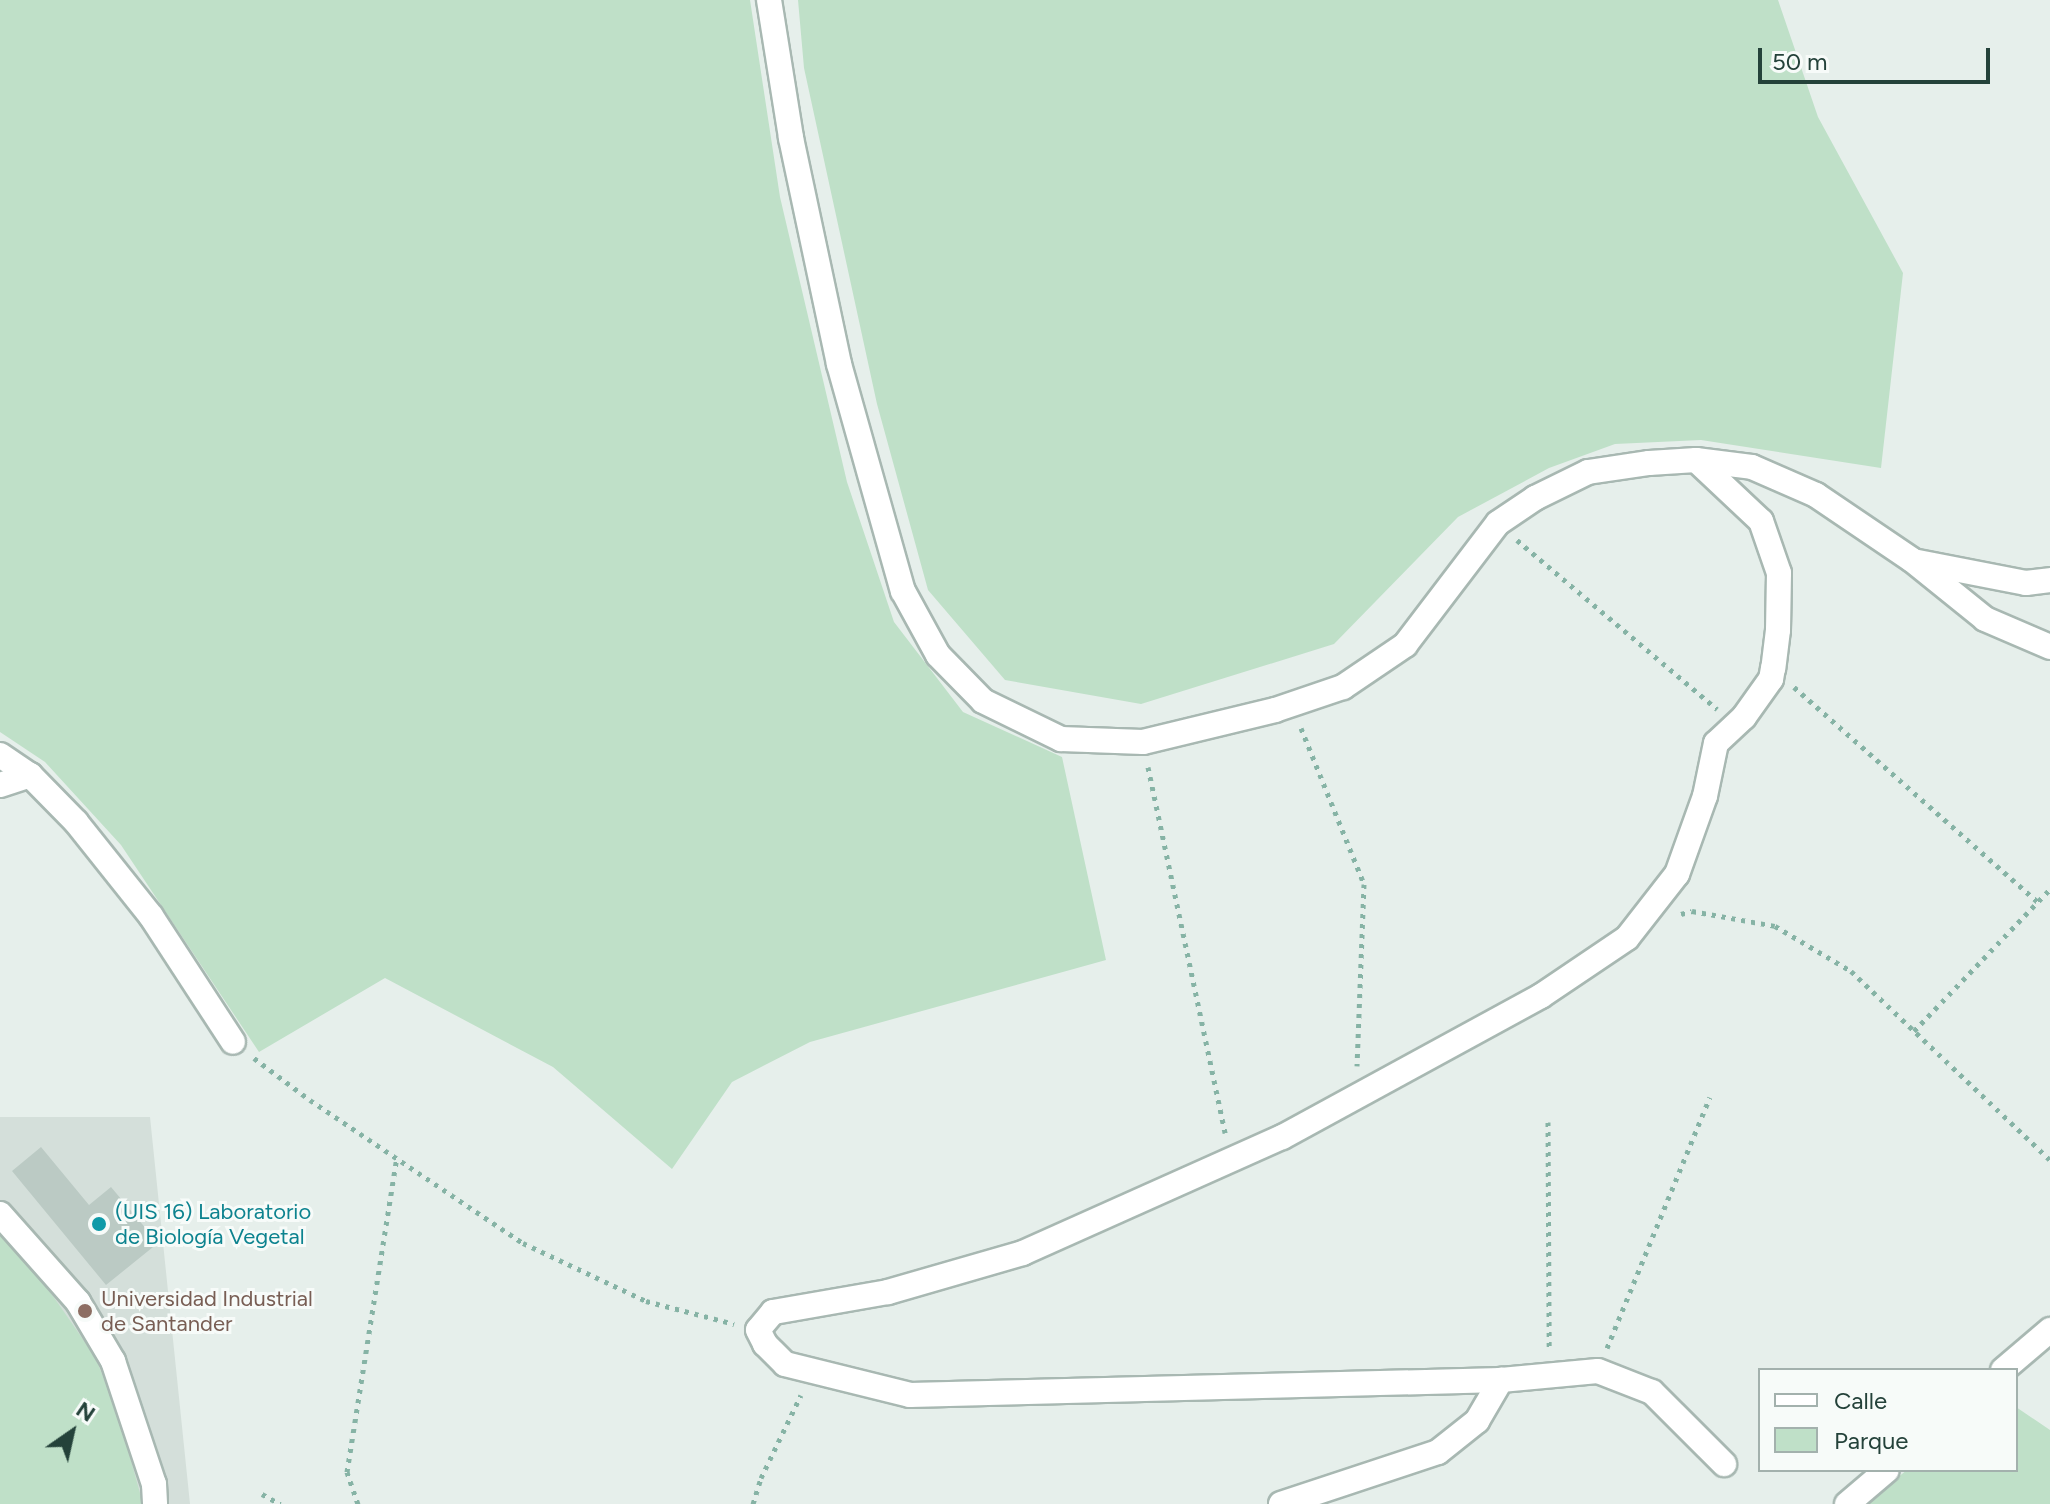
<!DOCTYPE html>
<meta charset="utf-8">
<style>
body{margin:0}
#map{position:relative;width:2050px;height:1504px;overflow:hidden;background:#e6efeb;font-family:Figtree,sans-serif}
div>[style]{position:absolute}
.built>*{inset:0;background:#d4dfda}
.green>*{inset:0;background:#bfe0c8}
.building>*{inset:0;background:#bbcac4}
.path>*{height:5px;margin-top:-2.5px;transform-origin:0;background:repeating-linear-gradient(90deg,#86b3a5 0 4px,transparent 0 10px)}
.roads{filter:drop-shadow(2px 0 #a8b8b2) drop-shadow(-2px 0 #a8b8b2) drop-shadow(0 2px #a8b8b2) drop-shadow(0 -2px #a8b8b2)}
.minor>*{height:24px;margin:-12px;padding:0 12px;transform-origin:12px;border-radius:12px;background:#fff}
.dots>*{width:22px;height:22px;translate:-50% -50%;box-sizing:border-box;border:4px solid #f7fbf9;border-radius:50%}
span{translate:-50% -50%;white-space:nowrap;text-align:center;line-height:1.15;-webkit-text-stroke:6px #f7fbf9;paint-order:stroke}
.culture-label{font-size:22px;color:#0d838f}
.left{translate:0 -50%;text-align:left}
.education-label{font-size:22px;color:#785e54}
.legend{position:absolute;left:1758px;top:1368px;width:260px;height:104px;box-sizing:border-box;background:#f7fbf9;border:2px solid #a3b1ad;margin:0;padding:10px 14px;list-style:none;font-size:24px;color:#24423a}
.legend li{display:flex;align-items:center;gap:16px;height:40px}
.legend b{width:40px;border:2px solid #a3b1ad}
.north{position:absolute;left:32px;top:1392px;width:80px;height:80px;-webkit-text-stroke:6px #f7fbf9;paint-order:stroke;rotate:34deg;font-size:22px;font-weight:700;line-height:32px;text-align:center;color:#24423a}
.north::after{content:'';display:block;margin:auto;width:28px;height:36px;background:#24423a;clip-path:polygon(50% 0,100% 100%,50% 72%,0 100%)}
.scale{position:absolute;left:1758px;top:48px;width:232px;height:36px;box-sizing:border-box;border:4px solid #24423a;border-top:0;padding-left:10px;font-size:24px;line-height:28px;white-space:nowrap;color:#24423a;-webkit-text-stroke:6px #f7fbf9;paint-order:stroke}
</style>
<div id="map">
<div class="built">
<i style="clip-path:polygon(0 1117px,150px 1117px,190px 1504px,0 1504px)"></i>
</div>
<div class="green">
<i style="clip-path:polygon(0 0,750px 0,780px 197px,847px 482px,894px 622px,963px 712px,1062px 757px,1106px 960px,810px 1042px,732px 1082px,672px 1169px,553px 1067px,385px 978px,259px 1052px,121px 845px,45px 762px,0 732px)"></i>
<i style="clip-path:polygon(798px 0,1778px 0,1818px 117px,1903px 273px,1881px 468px,1701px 440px,1615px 444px,1549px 468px,1458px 517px,1334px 644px,1141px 704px,1005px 680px,928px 590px,877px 404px,804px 68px)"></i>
<i style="clip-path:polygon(0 1232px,30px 1263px,96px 1358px,122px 1428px,143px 1504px,0 1504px)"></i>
<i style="clip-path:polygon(2016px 1407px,2050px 1430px,2050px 1504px,1864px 1504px,1907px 1470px,2016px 1470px)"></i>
</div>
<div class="building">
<i style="clip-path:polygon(41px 1147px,89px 1205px,111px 1187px,158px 1243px,106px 1285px,12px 1171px)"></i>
</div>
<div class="path">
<i style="left:1517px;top:540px;width:262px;rotate:40.2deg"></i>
<i style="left:1794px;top:687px;width:325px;rotate:41.4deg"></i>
<i style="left:1301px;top:728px;width:168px;rotate:68deg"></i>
<i style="left:1364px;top:884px;width:182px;rotate:92.2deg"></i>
<i style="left:1148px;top:767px;width:374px;rotate:78.1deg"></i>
<i style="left:1681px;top:914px;width:11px;rotate:-15deg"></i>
<i style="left:1692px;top:911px;width:84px;rotate:10.2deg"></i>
<i style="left:1775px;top:926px;width:88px;rotate:30.6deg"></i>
<i style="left:1851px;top:971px;width:274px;rotate:43.5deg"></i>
<i style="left:1914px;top:1031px;width:197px;rotate:-46.2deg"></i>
<i style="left:254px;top:1058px;width:70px;rotate:36.9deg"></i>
<i style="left:310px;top:1100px;width:257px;rotate:33.9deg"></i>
<i style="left:523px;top:1243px;width:136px;rotate:25.2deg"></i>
<i style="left:646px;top:1301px;width:91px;rotate:14.6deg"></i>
<i style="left:1548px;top:1122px;width:227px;rotate:89.7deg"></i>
<i style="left:1607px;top:1348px;width:271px;rotate:-67.7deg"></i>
<i style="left:262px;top:1494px;width:21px;rotate:29deg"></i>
<i style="left:358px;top:1504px;width:34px;rotate:-109deg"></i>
<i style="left:347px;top:1472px;width:319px;rotate:-81deg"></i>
<i style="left:753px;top:1504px;width:27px;rotate:-73deg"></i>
<i style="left:761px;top:1478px;width:92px;rotate:-64.3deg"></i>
</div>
<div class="roads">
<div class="minor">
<i style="left:769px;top:0;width:140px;rotate:80.9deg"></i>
<i style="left:791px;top:138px;width:231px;rotate:78deg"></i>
<i style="left:839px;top:364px;width:236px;rotate:74.3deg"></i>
<i style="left:903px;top:591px;width:73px;rotate:61.3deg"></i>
<i style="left:938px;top:655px;width:64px;rotate:45.6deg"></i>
<i style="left:983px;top:701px;width:87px;rotate:26deg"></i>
<i style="left:1061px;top:739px;width:82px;rotate:2.1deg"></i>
<i style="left:1143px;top:742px;width:136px;rotate:-13.6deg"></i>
<i style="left:1275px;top:710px;width:72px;rotate:-18.7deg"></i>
<i style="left:1343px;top:687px;width:75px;rotate:-34.1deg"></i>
<i style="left:1405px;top:645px;width:153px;rotate:-52.7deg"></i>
<i style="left:1498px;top:523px;width:45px;rotate:-34deg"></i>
<i style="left:1535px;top:498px;width:59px;rotate:-26.1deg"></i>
<i style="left:1588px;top:472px;width:62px;rotate:-8.4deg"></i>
<i style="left:1649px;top:463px;width:47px;rotate:-3.7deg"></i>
<i style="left:1696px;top:460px;width:56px;rotate:7.1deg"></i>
<i style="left:1752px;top:467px;width:70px;rotate:23.6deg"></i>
<i style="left:1816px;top:495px;width:116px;rotate:34.1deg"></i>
<i style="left:1912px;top:560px;width:94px;rotate:38.9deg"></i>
<i style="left:1985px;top:619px;width:71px;rotate:23.3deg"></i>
<i style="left:1696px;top:460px;width:89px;rotate:43.2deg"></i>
<i style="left:1761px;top:521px;width:55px;rotate:70.9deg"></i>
<i style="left:1779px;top:573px;width:57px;rotate:91deg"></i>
<i style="left:1778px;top:630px;width:38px;rotate:97deg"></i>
<i style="left:1773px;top:668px;width:11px;rotate:100deg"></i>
<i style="left:1771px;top:679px;width:47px;rotate:125.4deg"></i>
<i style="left:1744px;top:717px;width:38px;rotate:137deg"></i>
<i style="left:1716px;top:743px;width:54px;rotate:101.7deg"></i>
<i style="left:1705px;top:796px;width:83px;rotate:109.7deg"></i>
<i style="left:1677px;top:874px;width:81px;rotate:128deg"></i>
<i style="left:1627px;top:938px;width:104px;rotate:146deg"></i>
<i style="left:1541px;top:996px;width:295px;rotate:151.4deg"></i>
<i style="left:1282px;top:1137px;width:284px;rotate:155.9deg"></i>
<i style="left:1023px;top:1253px;width:141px;rotate:163.9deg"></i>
<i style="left:888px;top:1292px;width:117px;rotate:170.1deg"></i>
<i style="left:773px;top:1312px;width:23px;rotate:130deg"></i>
<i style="left:758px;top:1330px;width:16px;rotate:63deg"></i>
<i style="left:765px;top:1344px;width:28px;rotate:45deg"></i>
<i style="left:785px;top:1364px;width:129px;rotate:13.9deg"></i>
<i style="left:910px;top:1395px;width:591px;rotate:-1.45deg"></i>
<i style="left:1501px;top:1380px;width:97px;rotate:-5.3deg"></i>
<i style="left:1598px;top:1371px;width:58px;rotate:21.3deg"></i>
<i style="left:1652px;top:1392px;width:102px;rotate:45deg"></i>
<i style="left:1918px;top:562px;width:110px;rotate:11deg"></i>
<i style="left:2026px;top:583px;width:24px;rotate:-7deg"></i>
<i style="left:0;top:755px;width:36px;rotate:34deg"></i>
<i style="left:30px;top:775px;width:66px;rotate:45.6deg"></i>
<i style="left:76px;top:822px;width:120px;rotate:51.4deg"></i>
<i style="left:151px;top:916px;width:150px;rotate:56.9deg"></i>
<i style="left:0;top:785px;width:32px;rotate:-18deg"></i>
<i style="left:0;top:1214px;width:118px;rotate:48.4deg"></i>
<i style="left:78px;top:1302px;width:69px;rotate:59.3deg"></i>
<i style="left:113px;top:1361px;width:130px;rotate:71.6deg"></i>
<i style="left:154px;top:1484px;width:20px;rotate:87deg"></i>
<i style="left:2003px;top:1370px;width:62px;rotate:-40.4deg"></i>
<i style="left:1281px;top:1504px;width:165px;rotate:-18.3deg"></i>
<i style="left:1438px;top:1452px;width:50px;rotate:-38.5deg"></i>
<i style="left:1477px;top:1421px;width:48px;rotate:-59.7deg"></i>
<i style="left:1847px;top:1504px;width:52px;rotate:-40.4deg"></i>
</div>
</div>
<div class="dots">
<i style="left:99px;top:1224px;background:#0f9aa8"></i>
<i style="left:85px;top:1311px;background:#8d6e63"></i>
</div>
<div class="culture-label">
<span class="left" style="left:115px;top:1224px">(UIS 16) Laboratorio<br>de Biología Vegetal</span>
</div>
<div class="education-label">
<span class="left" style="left:101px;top:1311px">Universidad Industrial<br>de Santander</span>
</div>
<ul class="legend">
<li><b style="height:10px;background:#fff"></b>Calle</li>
<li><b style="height:22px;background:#bfe0c8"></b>Parque</li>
</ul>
<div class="north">N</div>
<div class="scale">50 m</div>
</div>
